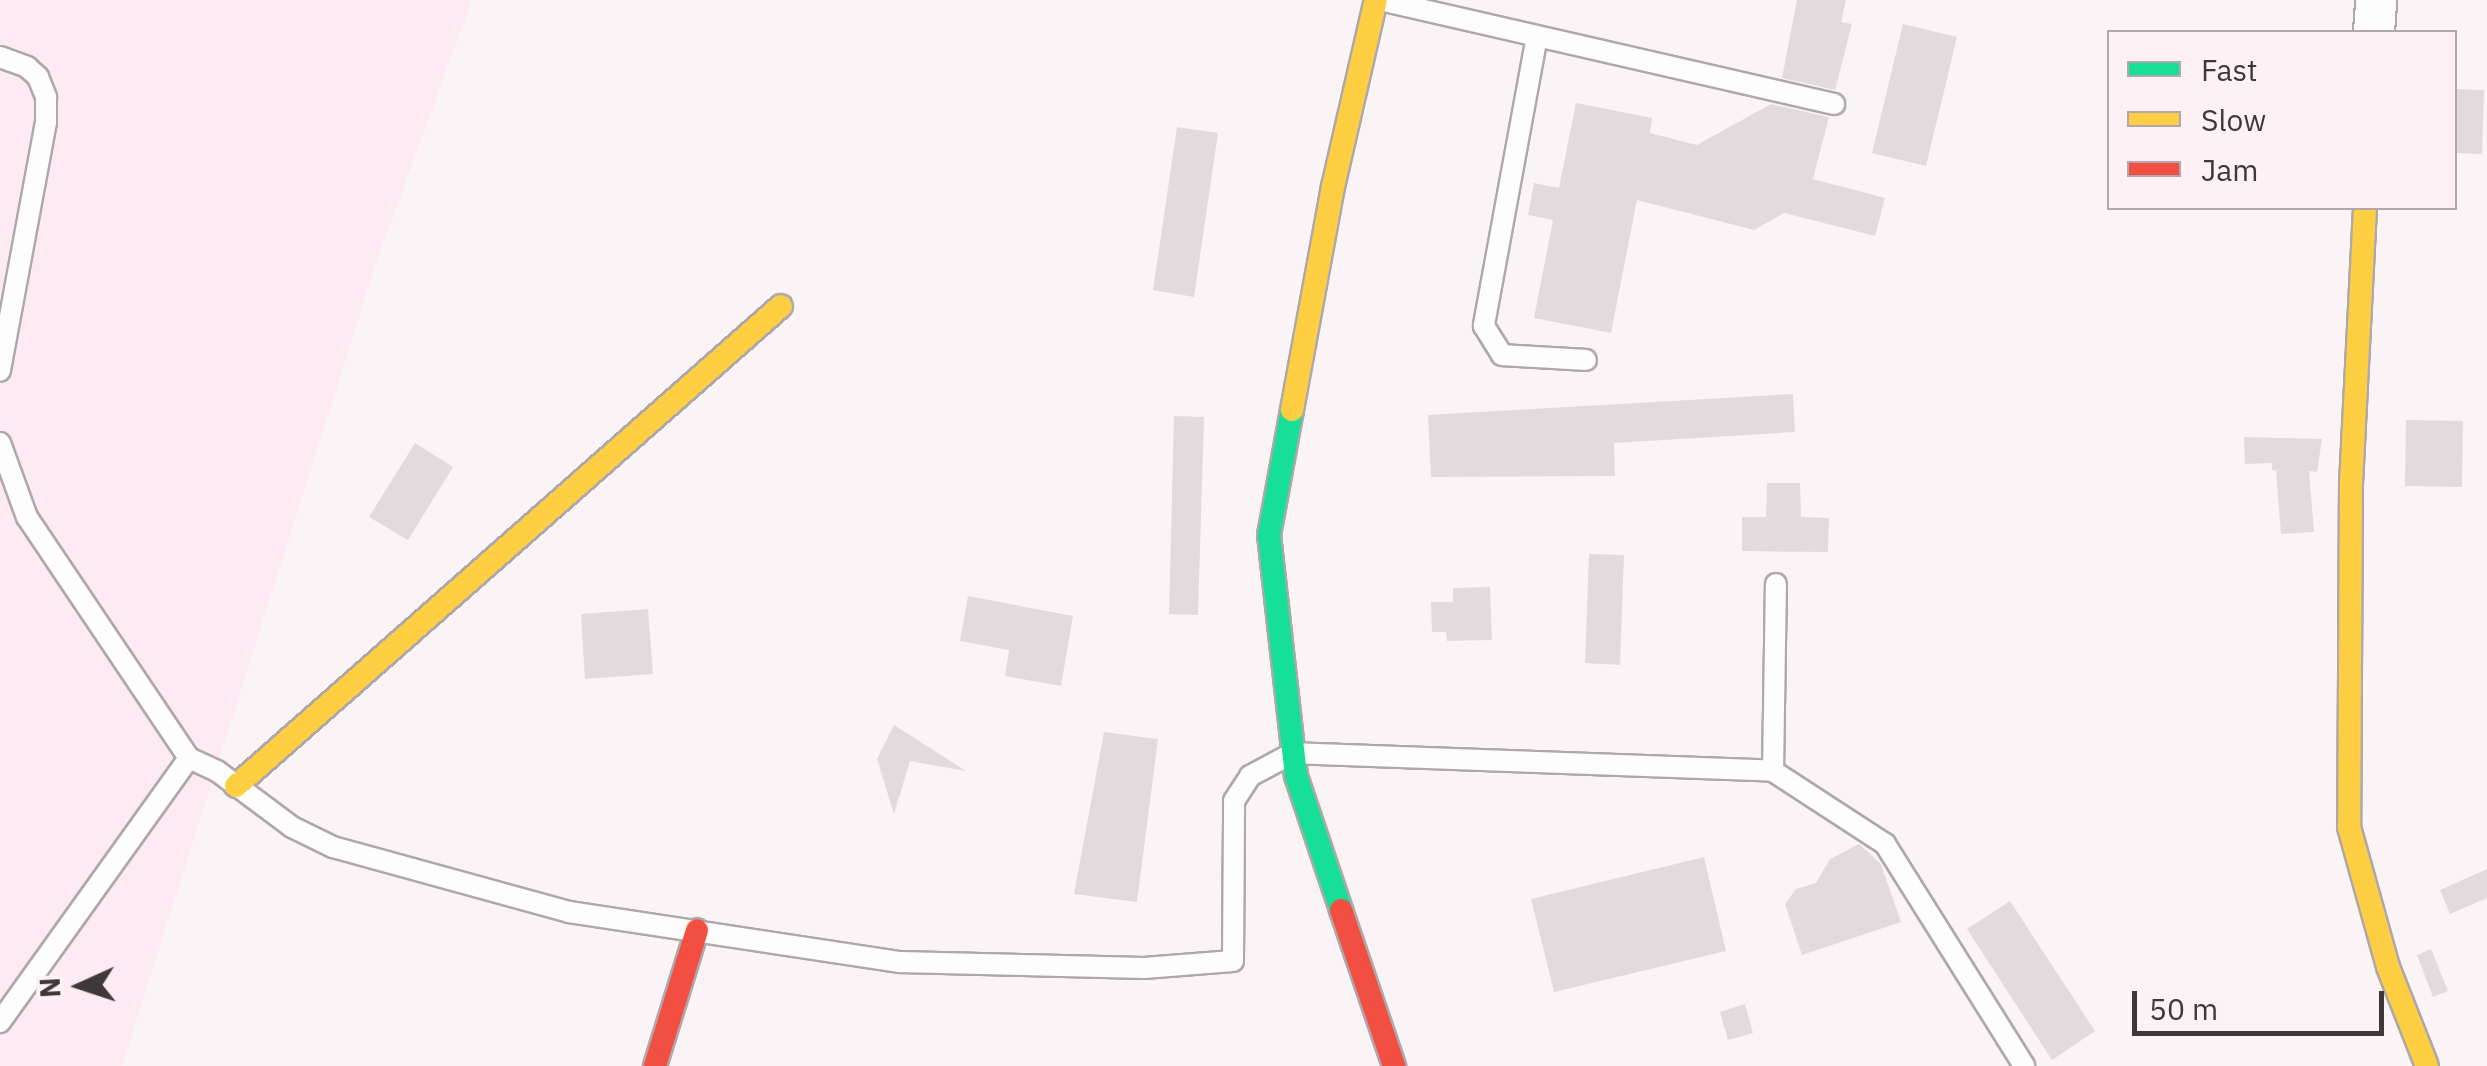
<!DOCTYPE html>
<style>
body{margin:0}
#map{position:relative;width:2487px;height:1066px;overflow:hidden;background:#fbf4f7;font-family:"IBM Plex Sans",sans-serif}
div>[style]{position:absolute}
.built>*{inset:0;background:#fdeaf2}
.building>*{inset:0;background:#e2dbde}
.roads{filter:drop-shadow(2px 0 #afa8ab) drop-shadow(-2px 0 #afa8ab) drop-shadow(0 2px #afa8ab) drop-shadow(0 -2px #afa8ab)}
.lane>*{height:20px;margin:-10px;padding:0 10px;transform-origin:10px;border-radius:10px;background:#fefdfe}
.street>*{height:40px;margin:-20px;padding:0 20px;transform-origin:20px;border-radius:20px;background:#fefdfe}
.fast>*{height:22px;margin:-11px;padding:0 11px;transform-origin:11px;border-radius:11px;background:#16e098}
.slow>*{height:22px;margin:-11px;padding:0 11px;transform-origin:11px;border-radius:11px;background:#ffcf43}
.jam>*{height:22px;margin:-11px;padding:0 11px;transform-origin:11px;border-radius:11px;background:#f24e42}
span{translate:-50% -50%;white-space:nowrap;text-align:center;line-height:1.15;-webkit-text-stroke:8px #fef1f6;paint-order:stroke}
.legend{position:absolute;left:2107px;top:30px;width:350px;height:180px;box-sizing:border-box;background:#fef1f6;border:2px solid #b2a7ab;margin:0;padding:12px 18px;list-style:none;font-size:30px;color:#3f373a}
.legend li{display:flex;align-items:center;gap:20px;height:50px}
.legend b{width:50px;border:2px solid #b2a7ab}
.north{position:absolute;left:30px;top:936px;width:100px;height:100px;-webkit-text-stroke:8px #fef1f6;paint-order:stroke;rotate:267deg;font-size:28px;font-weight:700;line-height:40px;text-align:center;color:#3f373a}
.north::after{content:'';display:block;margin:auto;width:35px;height:45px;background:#3f373a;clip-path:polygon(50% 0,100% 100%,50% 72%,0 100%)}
.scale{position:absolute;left:2132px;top:991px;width:252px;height:45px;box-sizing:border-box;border:5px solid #3f373a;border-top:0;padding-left:12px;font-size:30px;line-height:35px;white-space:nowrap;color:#3f373a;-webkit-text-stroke:8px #fef1f6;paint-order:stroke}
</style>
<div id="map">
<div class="built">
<i style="clip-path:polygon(0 0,472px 0,377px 261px,122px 1066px,0 1066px)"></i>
</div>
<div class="building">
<i style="clip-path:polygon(1797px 0,1846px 0,1841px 22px,1852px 24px,1835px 90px,1782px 78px)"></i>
<i style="clip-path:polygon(1903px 24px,1957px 37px,1926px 166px,1872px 153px)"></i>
<i style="clip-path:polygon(2454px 89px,2484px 90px,2482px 154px,2454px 153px)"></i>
<i style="clip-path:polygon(1576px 103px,1652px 118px,1650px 133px,1697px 145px,1771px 104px,1829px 117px,1813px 179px,1885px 198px,1875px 236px,1784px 213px,1754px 230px,1637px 200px,1611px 333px,1534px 318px,1553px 220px,1528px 215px,1534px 183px,1559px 188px)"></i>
<i style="clip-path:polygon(1177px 127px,1218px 133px,1194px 297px,1153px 290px)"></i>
<i style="clip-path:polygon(1793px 394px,1795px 432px,1614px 443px,1615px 476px,1431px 477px,1428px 415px)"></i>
<i style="clip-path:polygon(1174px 416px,1204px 417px,1198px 615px,1169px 614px)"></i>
<i style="clip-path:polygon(2406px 420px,2463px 421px,2462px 487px,2405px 486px)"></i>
<i style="clip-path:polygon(2244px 437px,2322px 439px,2317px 472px,2309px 471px,2314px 532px,2281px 534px,2276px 471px,2272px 470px,2272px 463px,2245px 464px)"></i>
<i style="clip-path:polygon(415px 443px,453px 467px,408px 540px,369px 517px)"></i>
<i style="clip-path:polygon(1767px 483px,1800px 483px,1801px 517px,1829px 518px,1828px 552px,1742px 551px,1742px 517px,1766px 517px)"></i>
<i style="clip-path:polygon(1589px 554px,1624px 555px,1620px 665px,1585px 663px)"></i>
<i style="clip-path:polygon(1490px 587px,1492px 640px,1447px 641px,1446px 632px,1432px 632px,1431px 602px,1453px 602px,1453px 588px)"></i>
<i style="clip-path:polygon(968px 596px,1073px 616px,1061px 686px,1005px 676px,1009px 650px,960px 641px)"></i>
<i style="clip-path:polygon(648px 609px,653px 674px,585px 679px,581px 614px)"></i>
<i style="clip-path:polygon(894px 725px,966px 771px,910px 761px,894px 814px,877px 759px)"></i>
<i style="clip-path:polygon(1104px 732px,1158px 739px,1137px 902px,1074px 894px)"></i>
<i style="clip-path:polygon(1859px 844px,1881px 864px,1901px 922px,1802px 955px,1785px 904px,1796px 889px,1816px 883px,1830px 859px)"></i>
<i style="clip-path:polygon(1704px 857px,1726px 951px,1554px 992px,1531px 899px)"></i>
<i style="clip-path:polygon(2487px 869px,2487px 898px,2450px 914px,2440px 890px)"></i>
<i style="clip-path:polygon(2010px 901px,2095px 1031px,2052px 1060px,1967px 929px)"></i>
<i style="clip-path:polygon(2431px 949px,2448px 991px,2433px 997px,2417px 955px)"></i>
<i style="clip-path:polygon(1745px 1004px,1753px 1033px,1728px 1040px,1720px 1012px)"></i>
</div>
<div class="roads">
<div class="lane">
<i style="left:1380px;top:0;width:466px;rotate:12.9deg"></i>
<i style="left:1537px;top:36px;width:295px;rotate:100.4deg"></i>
<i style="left:1484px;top:326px;width:34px;rotate:58deg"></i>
<i style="left:1502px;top:355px;width:84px;rotate:3.4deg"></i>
<i style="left:0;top:57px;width:29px;rotate:20deg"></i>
<i style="left:27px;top:67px;width:15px;rotate:42deg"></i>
<i style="left:38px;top:77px;width:22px;rotate:68deg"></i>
<i style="left:46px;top:97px;width:25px;rotate:90deg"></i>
<i style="left:46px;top:122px;width:253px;rotate:100.5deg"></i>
<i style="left:0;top:443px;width:79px;rotate:70deg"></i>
<i style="left:27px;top:517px;width:290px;rotate:56.1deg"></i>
<i style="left:189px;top:758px;width:325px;rotate:125.6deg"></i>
<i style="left:189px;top:758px;width:31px;rotate:25deg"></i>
<i style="left:217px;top:771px;width:94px;rotate:36.7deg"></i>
<i style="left:292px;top:827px;width:46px;rotate:26deg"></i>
<i style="left:333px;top:847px;width:245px;rotate:15.4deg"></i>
<i style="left:569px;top:912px;width:335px;rotate:8.6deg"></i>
<i style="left:900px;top:962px;width:244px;rotate:1.4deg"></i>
<i style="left:1144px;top:968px;width:89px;rotate:-4.5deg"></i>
<i style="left:1233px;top:961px;width:160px;rotate:-89.6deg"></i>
<i style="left:1234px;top:801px;width:30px;rotate:-57deg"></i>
<i style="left:1250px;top:776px;width:49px;rotate:-28.1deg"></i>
<i style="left:1293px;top:753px;width:480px;rotate:2.1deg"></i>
<i style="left:1773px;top:771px;width:134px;rotate:33.1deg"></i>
<i style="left:1885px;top:844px;width:262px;rotate:57.9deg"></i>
<i style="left:1773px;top:771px;width:187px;rotate:-89.1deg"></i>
</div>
<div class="street">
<i style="left:2374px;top:32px;width:32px;rotate:-86deg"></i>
</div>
<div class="fast">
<i style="left:1292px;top:410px;width:127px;rotate:100.4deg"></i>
<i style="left:1269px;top:535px;width:243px;rotate:83.6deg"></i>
<i style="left:1296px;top:776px;width:141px;rotate:71.4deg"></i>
</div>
<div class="slow">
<i style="left:2365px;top:208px;width:274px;rotate:92.9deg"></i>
<i style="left:2351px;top:482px;width:345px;rotate:90.3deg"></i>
<i style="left:2349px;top:827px;width:145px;rotate:74.4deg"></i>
<i style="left:2388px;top:967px;width:106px;rotate:68.5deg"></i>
<i style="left:1292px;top:410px;width:227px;rotate:-79.6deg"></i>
<i style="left:1333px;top:187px;width:192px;rotate:-77.1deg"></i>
<i style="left:236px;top:786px;width:726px;rotate:-41.37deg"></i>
</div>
<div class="jam">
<i style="left:1341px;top:910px;width:165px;rotate:71.2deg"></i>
<i style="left:655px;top:1066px;width:142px;rotate:-72.8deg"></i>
</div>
</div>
<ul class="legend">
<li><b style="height:12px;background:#16e098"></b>Fast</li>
<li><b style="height:12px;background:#ffcf43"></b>Slow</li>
<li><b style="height:12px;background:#f24e42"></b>Jam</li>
</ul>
<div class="north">N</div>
<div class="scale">50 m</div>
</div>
